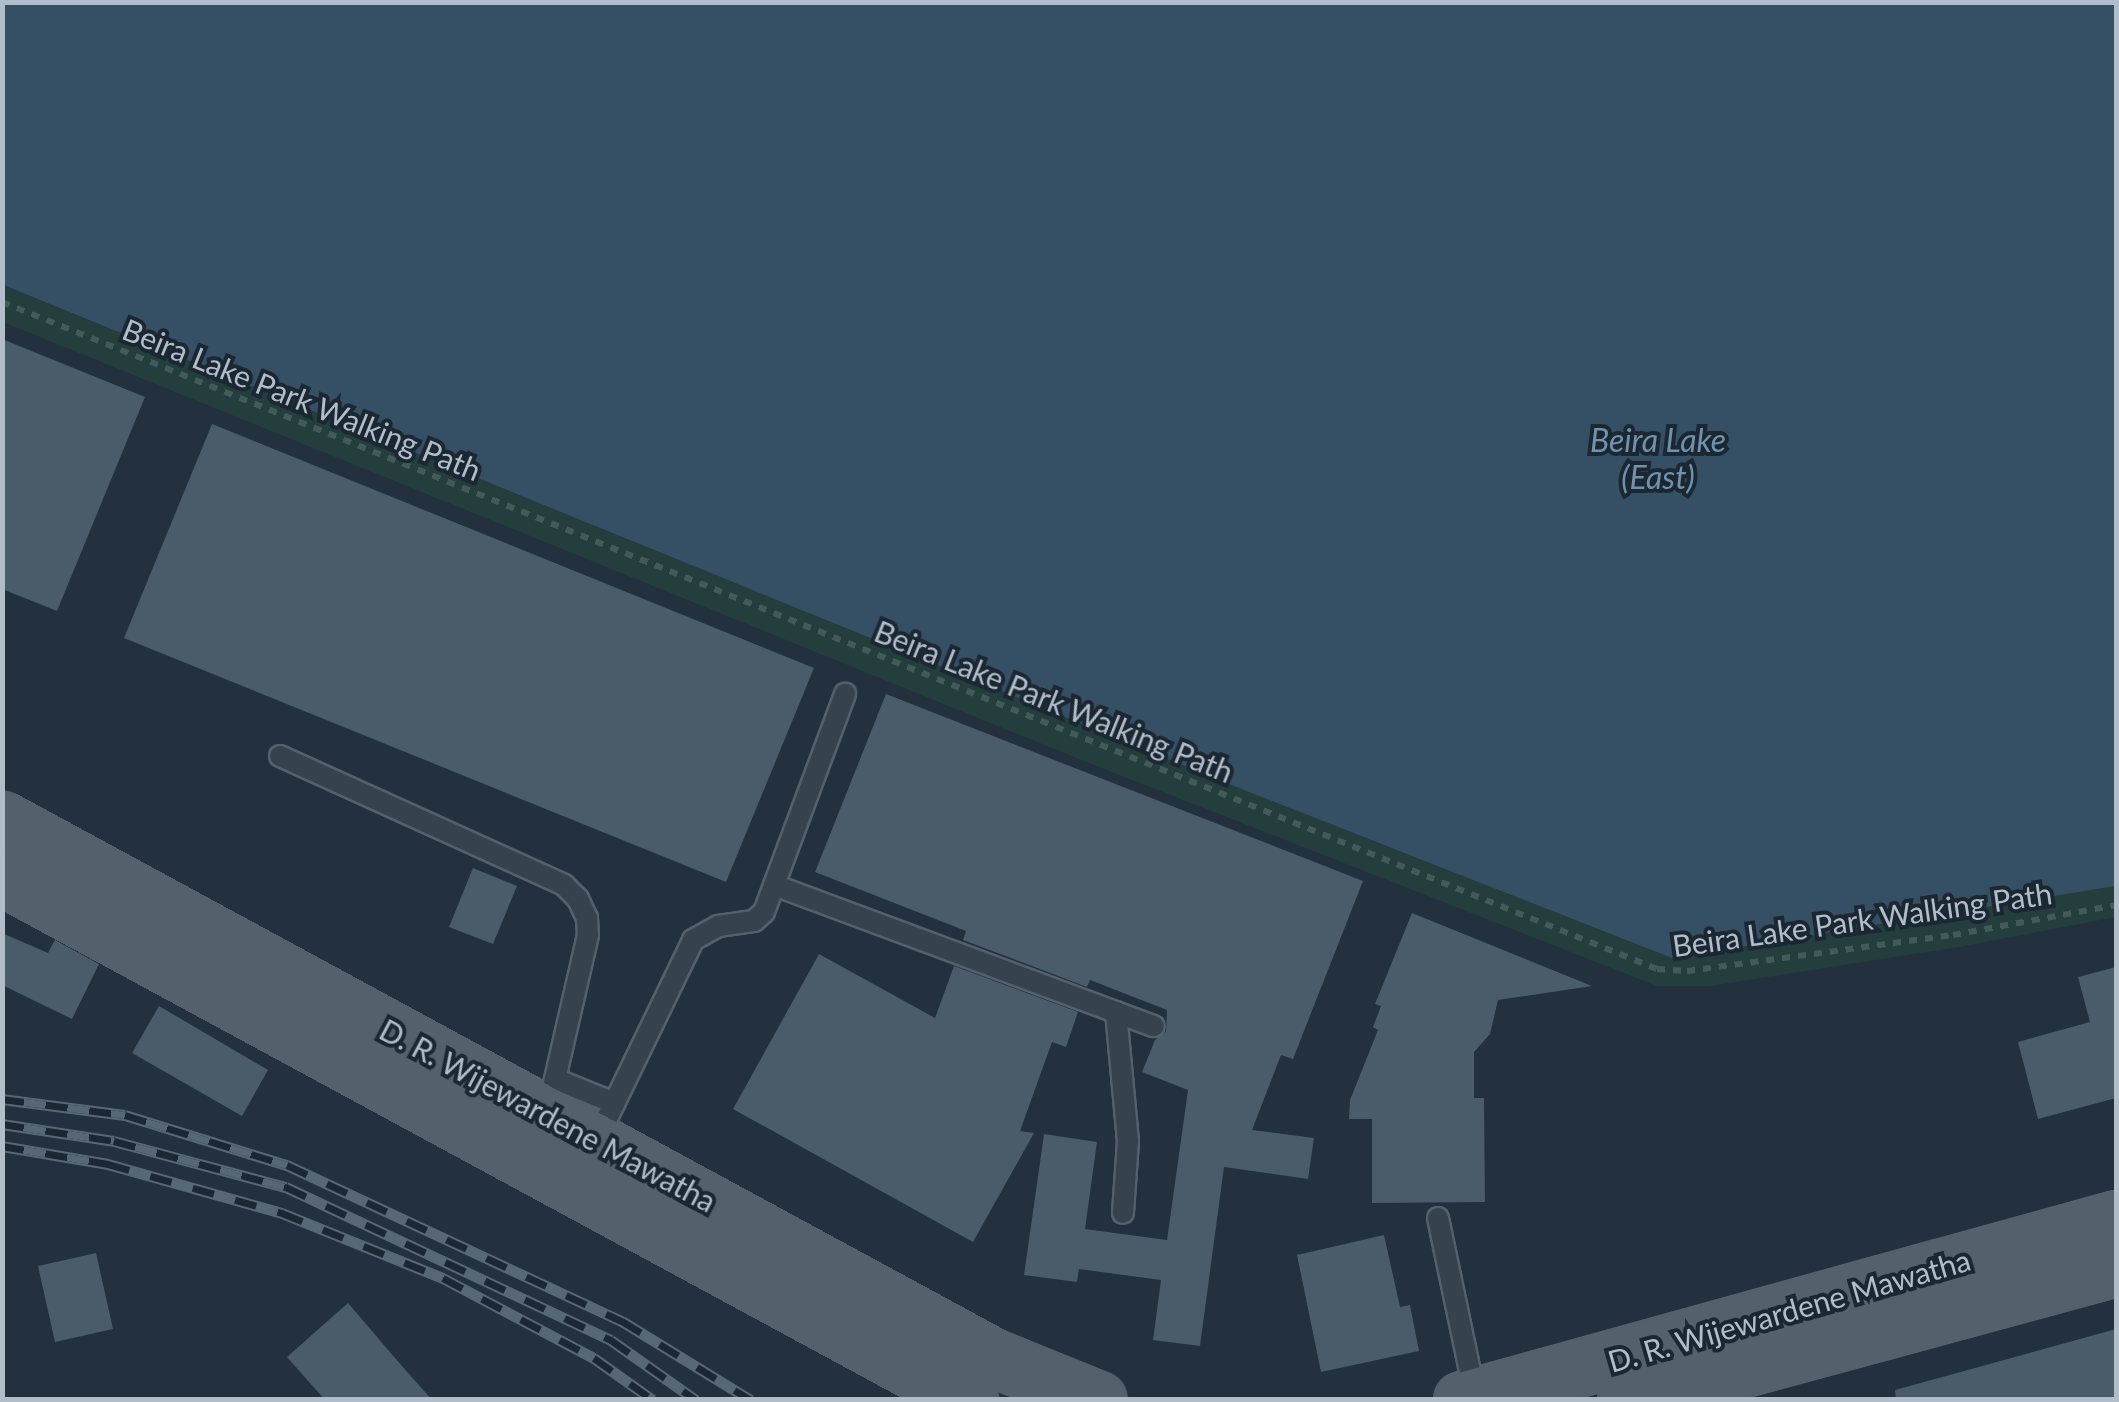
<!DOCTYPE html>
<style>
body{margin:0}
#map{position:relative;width:2119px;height:1402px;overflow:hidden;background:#22313d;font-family:Lato,sans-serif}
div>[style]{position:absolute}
.green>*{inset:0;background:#243e3e}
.water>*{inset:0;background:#354f65}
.building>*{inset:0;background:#4a5b69}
.path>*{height:6px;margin-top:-3px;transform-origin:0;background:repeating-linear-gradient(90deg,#425a5a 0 8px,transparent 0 16px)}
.roads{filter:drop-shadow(2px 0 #54606b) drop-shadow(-2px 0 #54606b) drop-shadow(0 2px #54606b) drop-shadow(0 -2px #54606b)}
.service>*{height:20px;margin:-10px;padding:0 10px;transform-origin:10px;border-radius:10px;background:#36424d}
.primary>*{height:55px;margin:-27.5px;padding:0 27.5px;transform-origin:27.5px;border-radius:27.5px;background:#54616d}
.rail>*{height:11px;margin-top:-5.5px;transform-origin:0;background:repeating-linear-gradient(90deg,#1b2732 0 22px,#586774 0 44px);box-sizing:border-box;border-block:2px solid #586774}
span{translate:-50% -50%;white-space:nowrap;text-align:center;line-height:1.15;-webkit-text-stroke:8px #1b2732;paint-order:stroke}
.street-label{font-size:30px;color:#b1bdc9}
.water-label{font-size:32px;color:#7092ad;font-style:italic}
.frame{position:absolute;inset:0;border:5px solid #b1bdc9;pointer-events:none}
</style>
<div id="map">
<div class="green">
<i style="clip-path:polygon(2px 285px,1239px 788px,1672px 958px,2116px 886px,2116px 917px,1959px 947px,1710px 986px,1657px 986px,1094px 765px,3px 322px)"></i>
</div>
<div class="water">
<i style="clip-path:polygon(2px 3px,2116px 3px,2116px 886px,1672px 958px,1239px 788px,3px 285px)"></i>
</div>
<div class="building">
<i style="clip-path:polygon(2px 339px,145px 397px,57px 611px,2px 589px)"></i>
<i style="clip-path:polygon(212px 424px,814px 668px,726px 882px,124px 638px)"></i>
<i style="clip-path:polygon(886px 694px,1363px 881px,1293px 1059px,1281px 1055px,1252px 1130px,1314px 1138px,1308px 1179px,1224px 1167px,1200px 1346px,1153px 1340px,1161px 1280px,1079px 1269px,1077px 1282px,1024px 1275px,1044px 1134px,1097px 1142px,1085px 1229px,1167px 1240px,1188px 1090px,1142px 1072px,1155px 1040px,1166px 1032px,1167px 1010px,1090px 980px,1087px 987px,963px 940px,966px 931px,815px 872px)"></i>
<i style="clip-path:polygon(473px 868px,517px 886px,493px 944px,449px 927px)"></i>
<i style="clip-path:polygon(1412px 913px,1592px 986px,1498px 1000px,1490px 1034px,1474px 1052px,1474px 1098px,1484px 1098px,1485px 1202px,1372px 1203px,1372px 1119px,1349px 1119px,1350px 1100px,1378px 1030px,1373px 1027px,1381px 1006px,1375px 1004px)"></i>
<i style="clip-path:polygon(2px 933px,48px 953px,55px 940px,99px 964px,72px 1019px,2px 985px)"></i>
<i style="clip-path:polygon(819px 954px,935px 1018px,954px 966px,1078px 1012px,1066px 1047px,1052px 1042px,1020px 1131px,1034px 1133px,973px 1242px,733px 1109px)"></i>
<i style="clip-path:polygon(2116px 967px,2116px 1098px,2038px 1119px,2018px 1042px,2090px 1022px,2078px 977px)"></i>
<i style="clip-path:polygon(159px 1006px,268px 1070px,242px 1116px,132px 1053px)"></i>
<i style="clip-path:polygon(1384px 1235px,1400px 1307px,1410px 1305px,1419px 1351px,1321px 1372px,1297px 1255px)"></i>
<i style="clip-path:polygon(96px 1253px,113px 1329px,55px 1342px,38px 1266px)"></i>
<i style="clip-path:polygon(348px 1303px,395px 1358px,432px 1400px,325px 1400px,287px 1357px)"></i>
<i style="clip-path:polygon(2116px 1329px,2116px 1400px,1896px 1400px,1895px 1390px)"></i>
</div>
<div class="path">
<i style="left:2px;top:302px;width:1784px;rotate:21.95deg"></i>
<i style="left:1657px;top:969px;width:30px;rotate:4deg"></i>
<i style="left:1687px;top:971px;width:268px;rotate:-7.7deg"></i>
<i style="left:1953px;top:935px;width:166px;rotate:-10.4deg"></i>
</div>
<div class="roads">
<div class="service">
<i style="left:280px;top:756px;width:312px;rotate:24.4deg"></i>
<i style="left:564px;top:885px;width:20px;rotate:45deg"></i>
<i style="left:578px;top:899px;width:21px;rotate:65deg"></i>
<i style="left:587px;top:918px;width:17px;rotate:87deg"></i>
<i style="left:588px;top:935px;width:184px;rotate:102.9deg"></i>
<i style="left:774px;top:885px;width:405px;rotate:20.4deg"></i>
<i style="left:1116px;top:1012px;width:130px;rotate:84.7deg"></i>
<i style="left:1128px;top:1141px;width:72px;rotate:94deg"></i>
<i style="left:555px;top:1079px;width:64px;rotate:22.1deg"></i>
<i style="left:597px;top:1139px;width:221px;rotate:-64.2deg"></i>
<i style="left:693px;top:940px;width:29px;rotate:-29deg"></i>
<i style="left:718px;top:926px;width:36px;rotate:-8deg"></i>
<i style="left:754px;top:921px;width:13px;rotate:-42deg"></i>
<i style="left:764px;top:912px;width:233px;rotate:-69.6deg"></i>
<i style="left:1438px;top:1218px;width:181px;rotate:78.2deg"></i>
</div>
<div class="primary">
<i style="left:2px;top:820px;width:1126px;rotate:28.48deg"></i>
<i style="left:992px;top:1357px;width:114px;rotate:22.1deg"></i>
<i style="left:2px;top:876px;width:1100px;rotate:28.45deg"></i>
<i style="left:1462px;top:1400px;width:679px;rotate:-15.47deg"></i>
<i style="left:1626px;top:1400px;width:508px;rotate:-15.19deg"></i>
</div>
</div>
<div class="rail">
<i style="left:2px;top:1099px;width:124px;rotate:7.4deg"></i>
<i style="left:125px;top:1115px;width:170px;rotate:17.2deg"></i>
<i style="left:287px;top:1165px;width:370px;rotate:25deg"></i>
<i style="left:622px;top:1321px;width:151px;rotate:31.5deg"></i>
<i style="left:2px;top:1124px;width:113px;rotate:8.6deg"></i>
<i style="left:114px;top:1141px;width:178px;rotate:15deg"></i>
<i style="left:286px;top:1187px;width:359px;rotate:25.2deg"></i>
<i style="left:611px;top:1340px;width:104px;rotate:35.2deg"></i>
<i style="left:2px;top:1146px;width:108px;rotate:9.6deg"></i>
<i style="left:108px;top:1164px;width:181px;rotate:15.7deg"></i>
<i style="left:282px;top:1213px;width:174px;rotate:22deg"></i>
<i style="left:443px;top:1278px;width:171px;rotate:27.9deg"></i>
<i style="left:594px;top:1358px;width:72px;rotate:35.4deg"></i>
</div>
<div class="street-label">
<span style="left:302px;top:399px;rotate:22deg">Beira Lake Park Walking Path</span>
<span style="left:1054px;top:701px;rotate:22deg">Beira Lake Park Walking Path</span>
<span style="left:1862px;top:919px;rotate:-8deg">Beira Lake Park Walking Path</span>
<span style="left:548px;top:1115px;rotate:28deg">D. R. Wijewardene Mawatha</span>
<span style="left:1789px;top:1310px;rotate:-16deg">D. R. Wijewardene Mawatha</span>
</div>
<div class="water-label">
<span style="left:1658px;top:459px">Beira Lake<br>(East)</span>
</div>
<div class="frame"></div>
</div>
